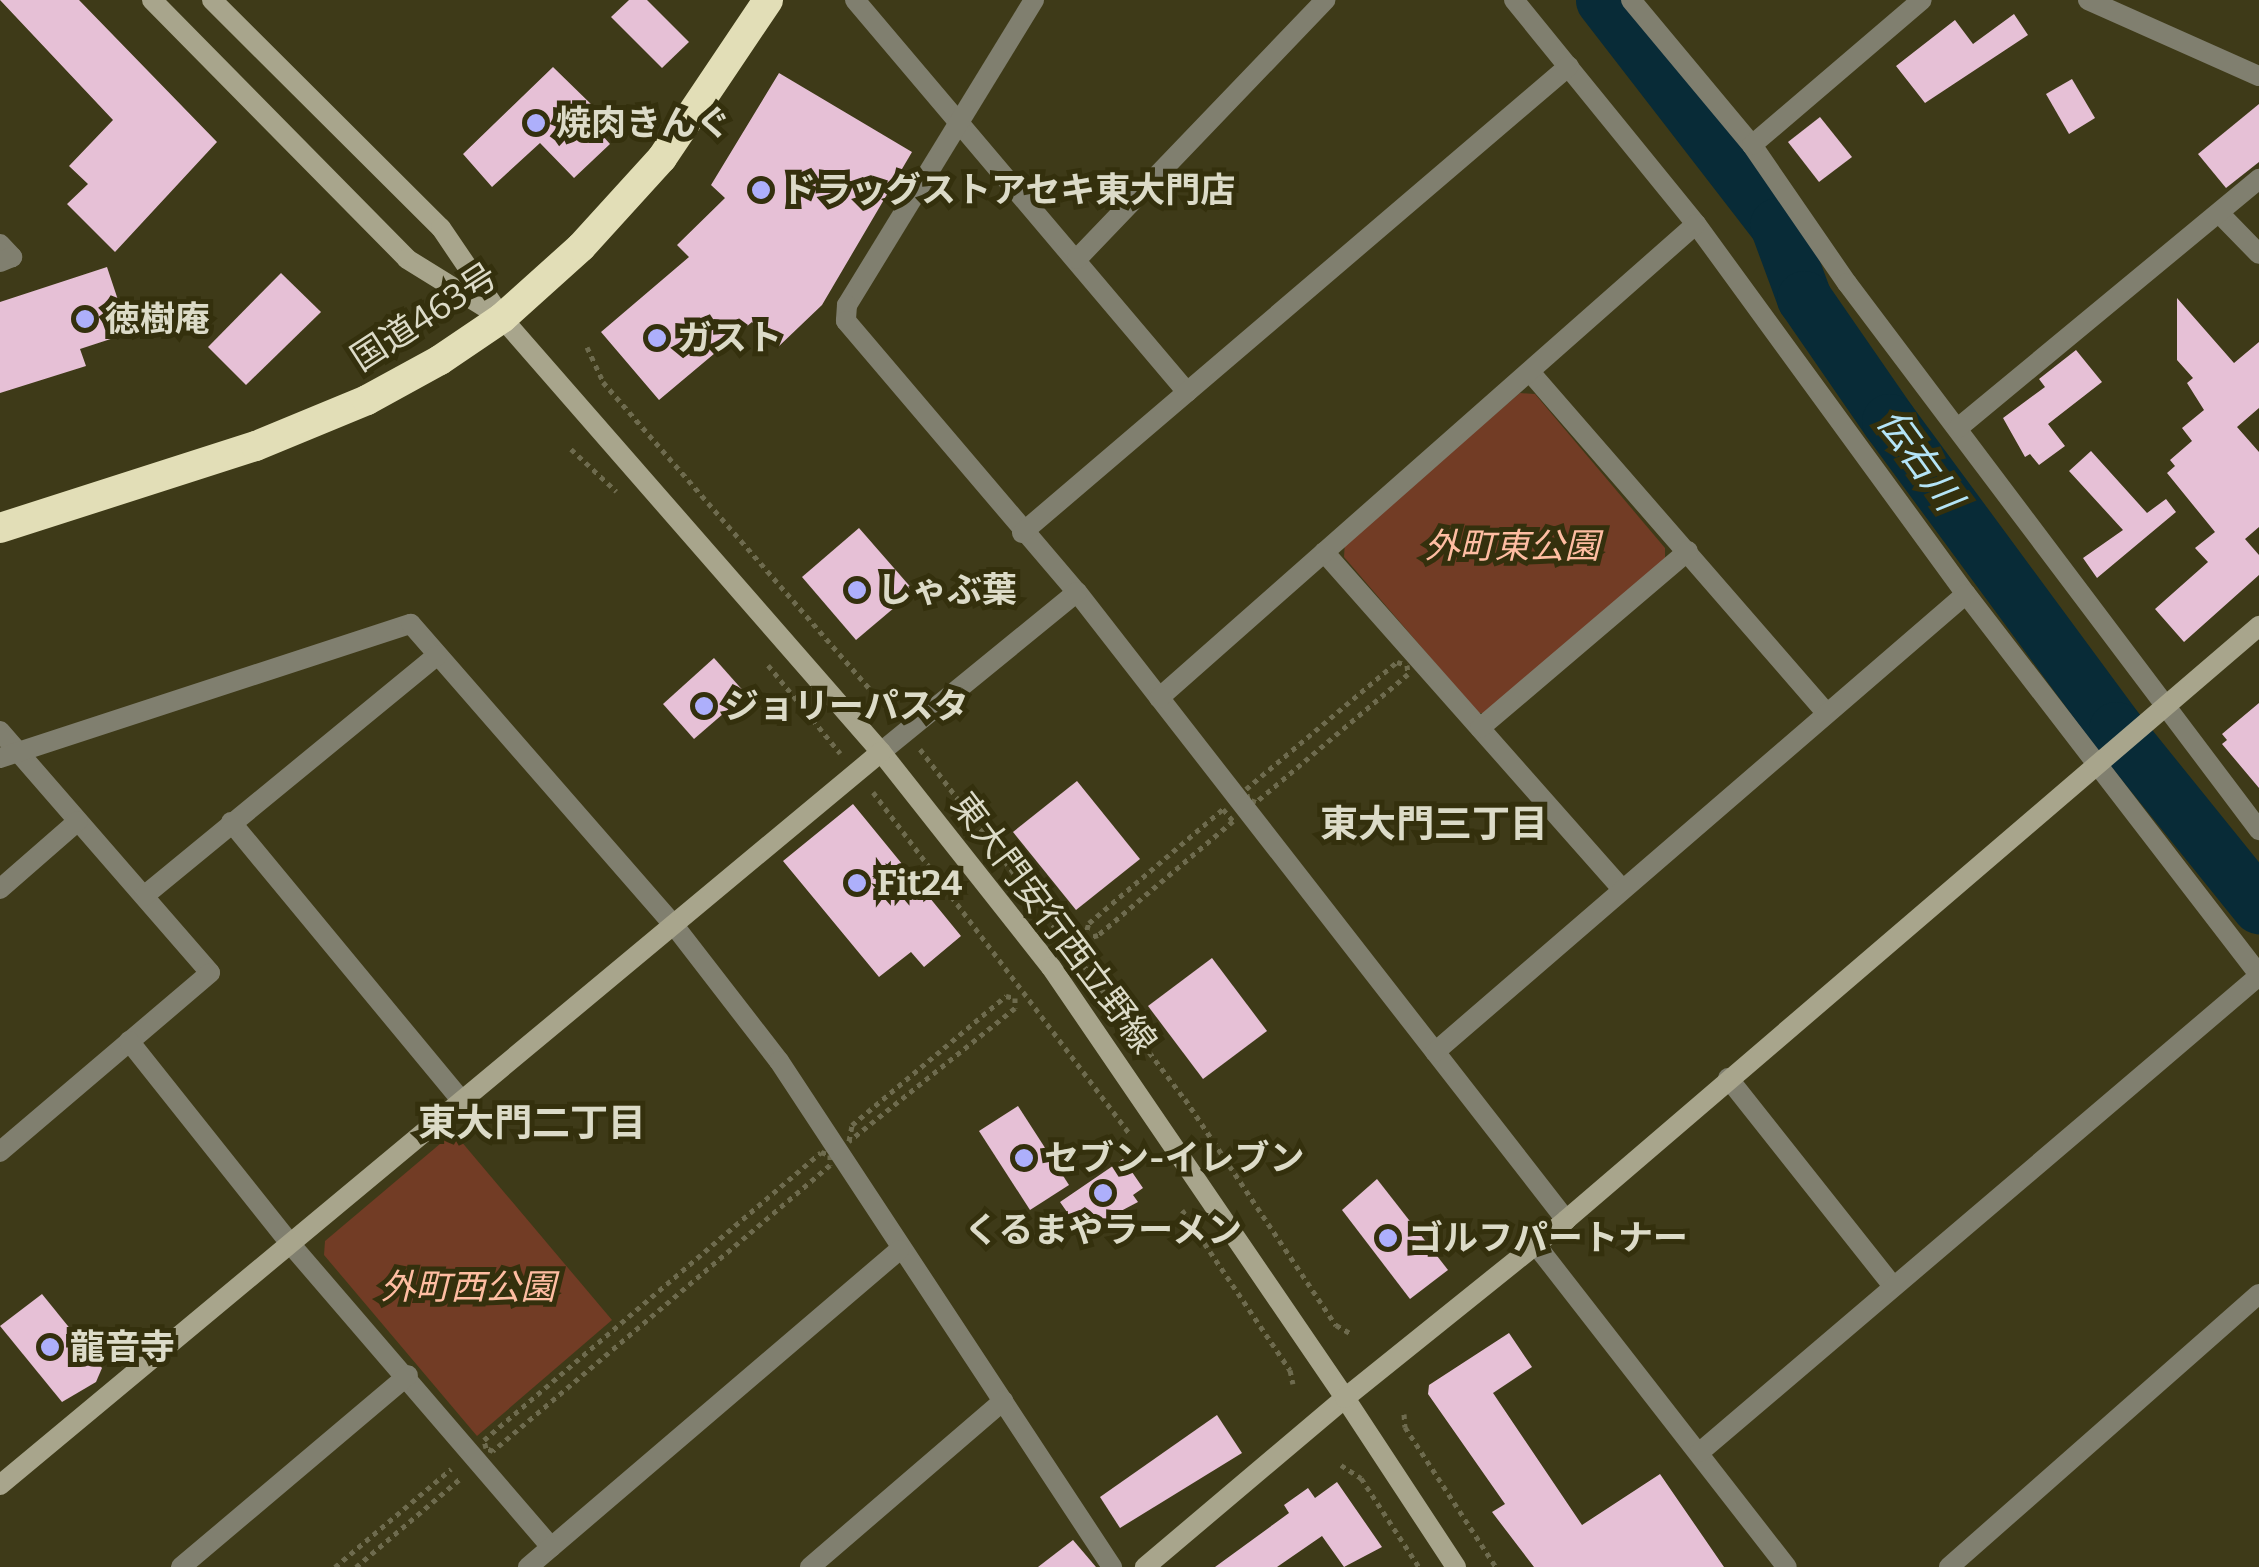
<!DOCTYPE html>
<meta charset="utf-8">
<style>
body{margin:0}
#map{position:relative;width:2259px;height:1567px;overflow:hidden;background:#3e3a18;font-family:Bitter,"Noto Sans JP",serif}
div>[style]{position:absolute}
.green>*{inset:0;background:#723c25}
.river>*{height:55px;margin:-27.5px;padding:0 27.5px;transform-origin:27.5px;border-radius:27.5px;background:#082b37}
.building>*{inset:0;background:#e6c0d6}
.path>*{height:5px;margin-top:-2.5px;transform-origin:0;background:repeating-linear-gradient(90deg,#6e6b4e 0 5px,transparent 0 10px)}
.street>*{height:20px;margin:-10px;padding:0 10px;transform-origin:10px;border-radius:10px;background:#807f6f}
.secondary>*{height:20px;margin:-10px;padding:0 10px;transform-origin:10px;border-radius:10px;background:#a8a58c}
.highway>*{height:30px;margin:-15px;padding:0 15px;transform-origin:15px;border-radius:15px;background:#e2deb7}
.dots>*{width:28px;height:28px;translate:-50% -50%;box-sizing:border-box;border:5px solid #34300d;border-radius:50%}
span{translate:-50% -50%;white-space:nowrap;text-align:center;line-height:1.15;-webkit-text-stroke:10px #34300d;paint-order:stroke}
.poi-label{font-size:35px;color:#dcdbc8;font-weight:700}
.left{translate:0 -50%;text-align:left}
.street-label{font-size:35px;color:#dcdbc8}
.park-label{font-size:35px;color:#febda2;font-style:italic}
.water-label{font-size:38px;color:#b4e4f7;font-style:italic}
.neighbourhood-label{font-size:38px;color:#dcdbc8;font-weight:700}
</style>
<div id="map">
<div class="green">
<i style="clip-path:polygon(1520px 393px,1535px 394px,1665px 548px,1665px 562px,1486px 713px,1478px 713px,1344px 557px,1345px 542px)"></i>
<i style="clip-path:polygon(447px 1138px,460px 1140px,612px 1320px,477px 1436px,324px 1255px,325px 1241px)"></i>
</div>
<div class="river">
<i style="left:1603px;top:0;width:284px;rotate:52.3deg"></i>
<i style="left:1777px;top:225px;width:78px;rotate:69.7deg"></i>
<i style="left:1804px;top:298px;width:150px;rotate:55.4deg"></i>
<i style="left:1889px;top:421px;width:383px;rotate:53.6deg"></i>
<i style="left:2116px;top:729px;width:228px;rotate:51.1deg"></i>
</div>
<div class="building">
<i style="clip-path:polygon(0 0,79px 0,217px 142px,115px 252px,67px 204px,88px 184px,69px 166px,113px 120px)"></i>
<i style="clip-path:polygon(629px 0,647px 0,689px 42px,662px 68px,611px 17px)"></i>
<i style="clip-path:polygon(2014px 14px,2028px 35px,1925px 103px,1896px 66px,1955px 20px,1973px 44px)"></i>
<i style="clip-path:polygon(553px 67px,594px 107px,585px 116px,610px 144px,574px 178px,540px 143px,492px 187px,463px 154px)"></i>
<i style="clip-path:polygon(779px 73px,912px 152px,822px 305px,777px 348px,752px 322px,659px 400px,601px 332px,689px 257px,677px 245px,725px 198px,711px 185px)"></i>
<i style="clip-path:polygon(2072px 79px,2095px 118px,2069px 134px,2046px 94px)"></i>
<i style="clip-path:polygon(2259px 104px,2259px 162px,2226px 188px,2198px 154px)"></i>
<i style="clip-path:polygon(1820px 117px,1852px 157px,1819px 182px,1788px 142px)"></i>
<i style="clip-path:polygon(107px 267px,129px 333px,80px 349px,86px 366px,0 393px,0 302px)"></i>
<i style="clip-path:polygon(281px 273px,321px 312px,246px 385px,208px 347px)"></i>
<i style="clip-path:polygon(2177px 298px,2234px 363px,2259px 342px,2259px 408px,2237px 427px,2259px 452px,2259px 527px,2245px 539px,2259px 555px,2259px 575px,2184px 642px,2155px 609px,2208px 562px,2195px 548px,2215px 532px,2167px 473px,2175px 466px,2170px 460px,2192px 441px,2182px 428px,2204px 410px,2187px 383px,2193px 378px,2177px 360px)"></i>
<i style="clip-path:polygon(2076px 350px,2102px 382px,2048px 424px,2065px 446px,2039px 465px,2030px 454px,2025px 457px,2003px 418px,2045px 387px,2039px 379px)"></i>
<i style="clip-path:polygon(2091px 451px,2147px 513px,2166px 499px,2176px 512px,2097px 578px,2083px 558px,2123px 530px,2069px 471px)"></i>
<i style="clip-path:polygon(859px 528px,914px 591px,856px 640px,802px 577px)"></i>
<i style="clip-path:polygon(714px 658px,746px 694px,694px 739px,663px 704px)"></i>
<i style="clip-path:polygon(2259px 703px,2259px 788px,2222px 744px,2227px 740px,2222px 734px)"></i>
<i style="clip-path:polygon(1077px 781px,1140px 859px,1076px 910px,1013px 832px)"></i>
<i style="clip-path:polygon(853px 804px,961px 936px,924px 967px,911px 952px,879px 977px,783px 861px)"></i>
<i style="clip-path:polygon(1212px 958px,1267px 1031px,1203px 1079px,1148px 1006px)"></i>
<i style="clip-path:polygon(1018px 1106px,1069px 1185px,1030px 1210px,979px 1131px)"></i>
<i style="clip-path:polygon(1123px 1159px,1143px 1188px,1133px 1195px,1138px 1202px,1081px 1232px,1060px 1202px)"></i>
<i style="clip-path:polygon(1377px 1179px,1448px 1270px,1410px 1299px,1342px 1210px)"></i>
<i style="clip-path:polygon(42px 1294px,102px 1368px,96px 1382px,62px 1402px,0 1326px)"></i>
<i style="clip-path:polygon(1509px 1333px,1532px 1367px,1493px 1393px,1582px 1525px,1660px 1474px,1724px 1567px,1534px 1567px,1492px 1512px,1505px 1504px,1428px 1394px,1429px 1385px)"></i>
<i style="clip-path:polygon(1217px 1415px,1242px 1453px,1120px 1528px,1100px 1497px)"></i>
<i style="clip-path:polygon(1337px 1482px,1382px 1547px,1344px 1567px,1322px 1536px,1277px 1567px,1215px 1567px,1289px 1513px,1284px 1505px,1308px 1488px,1315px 1498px)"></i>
<i style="clip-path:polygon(1073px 1540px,1096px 1567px,1038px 1567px)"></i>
</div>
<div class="path">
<i style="left:587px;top:347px;width:38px;rotate:65deg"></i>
<i style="left:603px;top:382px;width:439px;rotate:49deg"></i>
<i style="left:571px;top:449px;width:62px;rotate:43deg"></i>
<i style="left:1397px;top:662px;width:10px;rotate:17deg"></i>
<i style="left:1407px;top:665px;width:9px;rotate:84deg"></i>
<i style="left:1408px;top:674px;width:199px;rotate:139.9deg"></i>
<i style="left:1256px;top:802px;width:9px;rotate:-159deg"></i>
<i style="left:1248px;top:799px;width:10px;rotate:-101deg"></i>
<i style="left:1246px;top:789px;width:197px;rotate:-40.1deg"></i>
<i style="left:768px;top:665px;width:114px;rotate:50.7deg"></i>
<i style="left:920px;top:749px;width:439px;rotate:52.9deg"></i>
<i style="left:1185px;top:1099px;width:272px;rotate:56.3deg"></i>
<i style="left:1336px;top:1325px;width:16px;rotate:30deg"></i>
<i style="left:873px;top:792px;width:429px;rotate:53.1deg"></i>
<i style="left:1223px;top:809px;width:16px;rotate:50deg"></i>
<i style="left:1233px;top:821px;width:177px;rotate:139.8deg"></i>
<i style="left:1098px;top:935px;width:15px;rotate:164deg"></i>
<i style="left:1084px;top:939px;width:17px;rotate:-73deg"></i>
<i style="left:1089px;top:923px;width:176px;rotate:-40.4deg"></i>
<i style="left:1006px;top:996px;width:9px;rotate:13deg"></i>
<i style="left:1015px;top:998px;width:10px;rotate:90deg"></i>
<i style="left:1015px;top:1008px;width:213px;rotate:141.3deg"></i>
<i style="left:849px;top:1141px;width:16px;rotate:-79deg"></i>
<i style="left:852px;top:1125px;width:201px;rotate:-40deg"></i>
<i style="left:821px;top:1152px;width:9px;rotate:18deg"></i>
<i style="left:830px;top:1155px;width:10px;rotate:90deg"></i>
<i style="left:830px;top:1165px;width:442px;rotate:139.7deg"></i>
<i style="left:493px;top:1451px;width:8px;rotate:-157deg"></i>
<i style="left:486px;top:1448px;width:8px;rotate:-104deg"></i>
<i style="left:484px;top:1440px;width:443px;rotate:-40.5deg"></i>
<i style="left:1182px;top:1210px;width:193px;rotate:56deg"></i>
<i style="left:1290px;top:1370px;width:14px;rotate:78deg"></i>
<i style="left:1404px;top:1414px;width:13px;rotate:86deg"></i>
<i style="left:1405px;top:1427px;width:167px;rotate:57deg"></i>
<i style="left:1341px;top:1465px;width:24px;rotate:33deg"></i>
<i style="left:1361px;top:1478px;width:106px;rotate:56.9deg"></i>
<i style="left:335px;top:1567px;width:152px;rotate:-40.2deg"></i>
<i style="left:356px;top:1567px;width:138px;rotate:-40.3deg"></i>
</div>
<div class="street">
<i style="left:855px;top:0;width:514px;rotate:49.74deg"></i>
<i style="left:1034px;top:0;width:358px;rotate:121.5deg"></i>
<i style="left:847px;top:305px;width:16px;rotate:94deg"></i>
<i style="left:846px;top:321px;width:356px;rotate:49.6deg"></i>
<i style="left:1077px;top:592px;width:796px;rotate:52.09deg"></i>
<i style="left:1514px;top:0;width:289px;rotate:50.9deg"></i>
<i style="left:1696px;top:224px;width:458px;rotate:53.9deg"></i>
<i style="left:1966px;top:594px;width:480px;rotate:52.4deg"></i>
<i style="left:1631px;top:0;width:189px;rotate:50.2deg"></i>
<i style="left:1752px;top:145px;width:168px;rotate:55.5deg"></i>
<i style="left:1847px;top:283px;width:685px;rotate:53.01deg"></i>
<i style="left:2088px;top:0;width:187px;rotate:24deg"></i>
<i style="left:1752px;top:145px;width:223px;rotate:-40.5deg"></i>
<i style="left:2219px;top:213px;width:57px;rotate:45.7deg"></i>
<i style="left:0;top:244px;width:18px;rotate:47deg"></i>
<i style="left:12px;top:257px;width:13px;rotate:157deg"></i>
<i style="left:1077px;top:259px;width:359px;rotate:-46.2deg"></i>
<i style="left:1530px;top:372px;width:451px;rotate:49deg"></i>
<i style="left:1958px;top:428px;width:391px;rotate:-39.6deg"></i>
<i style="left:1022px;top:533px;width:719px;rotate:-40.49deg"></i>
<i style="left:1324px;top:552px;width:447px;rotate:48.5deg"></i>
<i style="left:1159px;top:698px;width:716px;rotate:-41.43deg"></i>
<i style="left:1480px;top:728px;width:273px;rotate:-40.4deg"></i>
<i style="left:0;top:731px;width:320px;rotate:49deg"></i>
<i style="left:210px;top:973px;width:276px;rotate:139.6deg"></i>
<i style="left:881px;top:752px;width:253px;rotate:-39.2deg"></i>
<i style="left:0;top:758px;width:432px;rotate:-18.1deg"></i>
<i style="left:411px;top:624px;width:398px;rotate:48.9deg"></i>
<i style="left:673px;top:924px;width:173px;rotate:52.3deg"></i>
<i style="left:779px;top:1061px;width:606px;rotate:56.65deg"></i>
<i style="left:231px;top:822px;width:364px;rotate:50.4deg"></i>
<i style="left:0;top:889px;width:103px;rotate:-41.1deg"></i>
<i style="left:144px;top:896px;width:379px;rotate:-39.4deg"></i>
<i style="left:129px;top:1041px;width:263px;rotate:51.5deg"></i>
<i style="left:293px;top:1247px;width:396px;rotate:49.3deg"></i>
<i style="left:1435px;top:1052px;width:701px;rotate:-40.78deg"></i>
<i style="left:1728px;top:1078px;width:263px;rotate:51.6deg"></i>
<i style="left:1536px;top:1245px;width:408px;rotate:52.1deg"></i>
<i style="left:1700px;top:1452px;width:734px;rotate:-40.42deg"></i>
<i style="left:181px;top:1567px;width:297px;rotate:-40.2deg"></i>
<i style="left:528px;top:1567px;width:488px;rotate:-40.5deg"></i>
<i style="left:810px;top:1567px;width:255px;rotate:-40.7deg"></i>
<i style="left:1949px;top:1567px;width:413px;rotate:-41.4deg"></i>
</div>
<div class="secondary">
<i style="left:152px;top:0;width:363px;rotate:45.4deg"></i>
<i style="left:407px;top:259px;width:105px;rotate:31.7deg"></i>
<i style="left:212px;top:0;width:323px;rotate:44.9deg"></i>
<i style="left:441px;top:228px;width:109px;rotate:55.9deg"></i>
<i style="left:502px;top:318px;width:576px;rotate:48.87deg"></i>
<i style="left:881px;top:752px;width:274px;rotate:51.7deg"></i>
<i style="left:1051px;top:967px;width:522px;rotate:55.7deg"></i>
<i style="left:1345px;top:1398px;width:262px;rotate:139.8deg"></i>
<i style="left:0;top:1485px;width:1146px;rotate:-39.76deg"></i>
<i style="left:1456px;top:1567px;width:202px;rotate:-123.3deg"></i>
<i style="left:1345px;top:1398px;width:284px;rotate:-38.8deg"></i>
<i style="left:1566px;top:1220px;width:913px;rotate:-40.6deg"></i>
</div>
<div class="highway">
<i style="left:0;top:528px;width:269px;rotate:-17.8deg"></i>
<i style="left:256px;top:446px;width:120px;rotate:-22.5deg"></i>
<i style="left:367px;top:400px;width:83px;rotate:-28.7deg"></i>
<i style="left:440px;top:360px;width:75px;rotate:-34.1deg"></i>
<i style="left:502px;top:318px;width:106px;rotate:-41.9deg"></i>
<i style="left:581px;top:247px;width:120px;rotate:-47.7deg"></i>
<i style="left:662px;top:158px;width:190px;rotate:-56.1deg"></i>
</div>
<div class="dots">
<i style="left:536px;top:123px;background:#adaffb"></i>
<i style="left:761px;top:190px;background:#adaffb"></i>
<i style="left:85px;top:319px;background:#adaffb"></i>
<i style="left:657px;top:338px;background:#adaffb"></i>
<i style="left:857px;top:590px;background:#adaffb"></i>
<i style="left:704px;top:706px;background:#adaffb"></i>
<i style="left:857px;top:883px;background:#adaffb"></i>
<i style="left:1024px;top:1158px;background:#adaffb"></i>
<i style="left:1103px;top:1193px;background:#adaffb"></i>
<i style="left:1388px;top:1238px;background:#adaffb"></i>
<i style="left:50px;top:1347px;background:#adaffb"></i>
</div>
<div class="poi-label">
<span class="left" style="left:556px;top:123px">焼肉きんぐ</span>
<span class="left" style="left:781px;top:190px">ドラッグストアセキ東大門店</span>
<span class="left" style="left:105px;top:319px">徳樹庵</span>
<span class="left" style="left:677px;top:338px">ガスト</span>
<span class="left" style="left:877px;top:590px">しゃぶ葉</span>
<span class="left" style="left:724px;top:706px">ジョリーパスタ</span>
<span class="left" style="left:877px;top:883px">Fit24</span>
<span class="left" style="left:1044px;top:1158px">セブン-イレブン</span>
<span style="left:1103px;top:1230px">くるまやラーメン</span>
<span class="left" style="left:1408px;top:1238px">ゴルフパートナー</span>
<span class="left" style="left:70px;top:1347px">龍音寺</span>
</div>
<div class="street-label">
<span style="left:424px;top:317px;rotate:-33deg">国道463号</span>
<span style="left:1054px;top:923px;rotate:53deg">東大門安行西立野線</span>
</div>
<div class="park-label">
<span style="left:1512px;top:546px">外町東公園</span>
<span style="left:468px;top:1287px">外町西公園</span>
</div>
<div class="water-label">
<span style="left:1919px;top:460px;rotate:54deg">伝右川</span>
</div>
<div class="neighbourhood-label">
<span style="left:1434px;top:825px">東大門三丁目</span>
<span style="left:532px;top:1124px">東大門二丁目</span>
</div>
</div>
